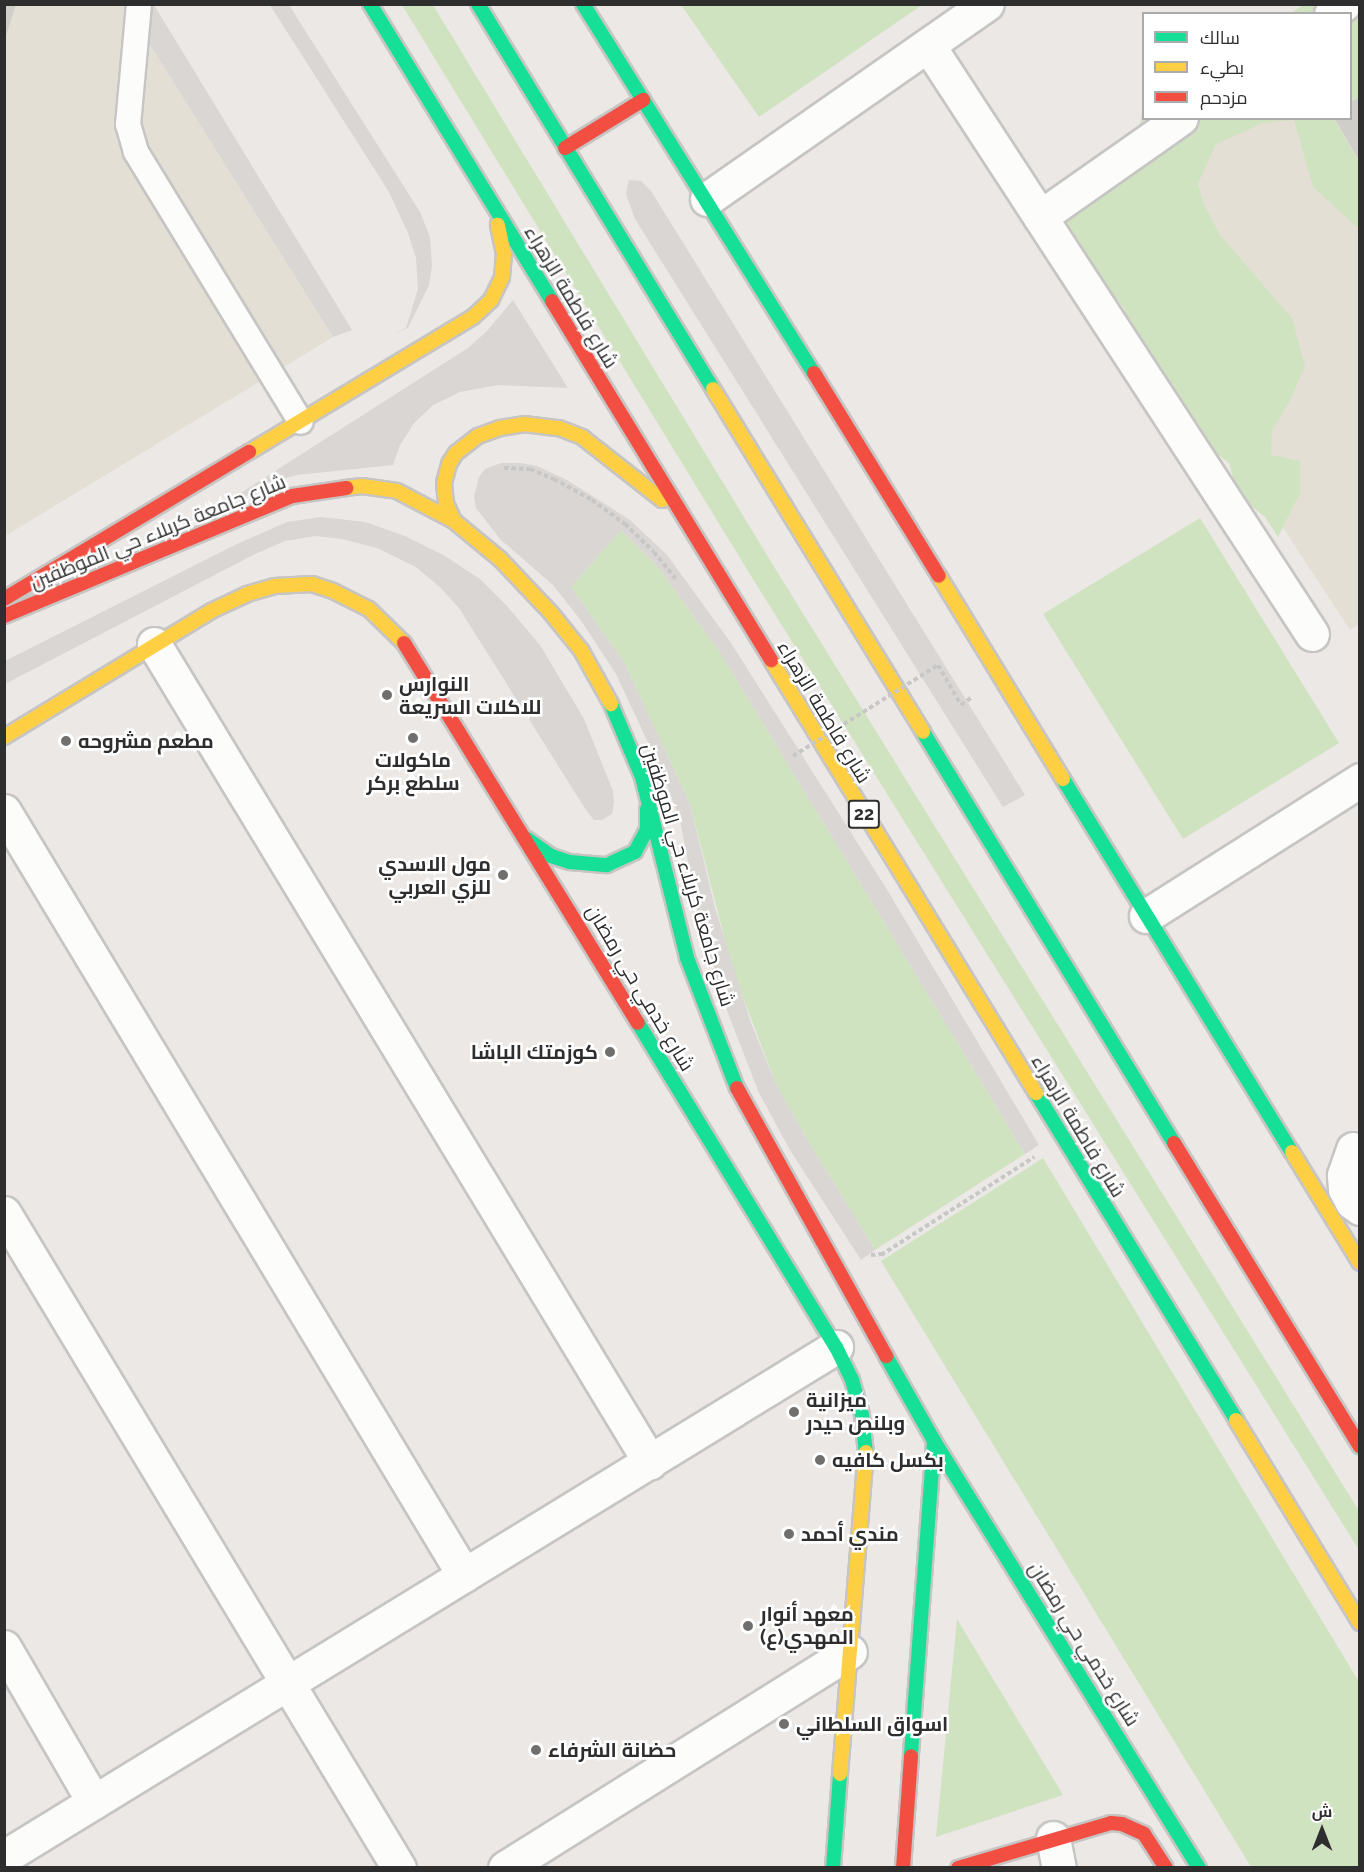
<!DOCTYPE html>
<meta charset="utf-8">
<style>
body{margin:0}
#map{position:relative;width:1364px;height:1872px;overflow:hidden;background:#ebe8e5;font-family:Raleway,Cairo,sans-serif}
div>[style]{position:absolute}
.education>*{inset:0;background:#e4dfd4}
.green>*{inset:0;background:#d0e3c1}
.plaza>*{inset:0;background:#d9d6d3}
.building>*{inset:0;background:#d0cecb}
.path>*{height:4px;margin-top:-2px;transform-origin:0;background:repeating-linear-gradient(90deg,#c8c7c7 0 4.5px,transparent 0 7.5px)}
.roads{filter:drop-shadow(2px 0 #c6c5c4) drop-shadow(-2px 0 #c6c5c4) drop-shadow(0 2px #c6c5c4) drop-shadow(0 -2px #c6c5c4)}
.lane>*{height:24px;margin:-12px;padding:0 12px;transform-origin:12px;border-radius:12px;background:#fcfcfb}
.street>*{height:33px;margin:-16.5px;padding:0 16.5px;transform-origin:16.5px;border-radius:16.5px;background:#fcfcfb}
.fast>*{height:14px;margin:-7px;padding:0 7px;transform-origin:7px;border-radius:7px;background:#16e098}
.slow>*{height:14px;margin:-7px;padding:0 7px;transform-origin:7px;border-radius:7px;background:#ffcf43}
.jam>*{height:14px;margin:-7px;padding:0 7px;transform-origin:7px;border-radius:7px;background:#f24e42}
.path-bridge>*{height:4px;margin-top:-2px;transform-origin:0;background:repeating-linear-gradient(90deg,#c8c7c7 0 4.5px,transparent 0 7.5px)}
.dots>*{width:16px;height:16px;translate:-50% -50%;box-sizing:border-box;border:3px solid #fff;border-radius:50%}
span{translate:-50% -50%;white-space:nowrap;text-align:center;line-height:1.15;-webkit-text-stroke:5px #fff;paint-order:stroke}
.shield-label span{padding:2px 4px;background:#fff;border:2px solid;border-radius:4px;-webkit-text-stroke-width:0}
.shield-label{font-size:18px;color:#2e2e2e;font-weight:700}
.street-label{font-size:20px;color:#2e2e2e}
.poi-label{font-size:20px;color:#2e2e2e;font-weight:700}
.left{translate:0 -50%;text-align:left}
.right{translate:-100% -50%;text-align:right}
.frame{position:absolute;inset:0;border:6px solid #2e2e2e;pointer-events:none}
.legend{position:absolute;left:1142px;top:12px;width:210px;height:108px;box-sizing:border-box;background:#fff;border:2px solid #ababab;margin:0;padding:8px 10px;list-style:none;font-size:18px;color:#2e2e2e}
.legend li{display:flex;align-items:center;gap:12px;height:30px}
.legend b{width:30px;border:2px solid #ababab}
.north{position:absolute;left:1292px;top:1800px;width:60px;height:60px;-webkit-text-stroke:4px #fff;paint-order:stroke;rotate:0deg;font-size:16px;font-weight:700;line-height:24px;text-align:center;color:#2e2e2e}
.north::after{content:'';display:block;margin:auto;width:21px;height:27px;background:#2e2e2e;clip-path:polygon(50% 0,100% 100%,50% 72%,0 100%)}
</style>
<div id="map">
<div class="education">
<i style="clip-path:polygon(5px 5px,125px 5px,333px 337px,5px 536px)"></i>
<i style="clip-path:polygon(1359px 25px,1359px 624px,1350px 630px,1083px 222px,1228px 119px,1350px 118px)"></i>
</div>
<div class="green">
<i style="clip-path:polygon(402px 5px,433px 5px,773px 565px,1359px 1511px,1359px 1550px,751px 576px)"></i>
<i style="clip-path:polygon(681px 5px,922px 5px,759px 117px)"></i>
<i style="clip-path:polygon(1303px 5px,1359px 5px,1359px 97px,1351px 102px,1350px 14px,1290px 14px)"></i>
<i style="clip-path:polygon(1143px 106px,1144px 118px,1334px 119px,1359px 162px,1359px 229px,1313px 187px,1294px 120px,1263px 123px,1216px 144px,1198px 184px,1203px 202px,1220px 235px,1292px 318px,1305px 366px,1289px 402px,1272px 431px,1271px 455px,1300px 461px,1300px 493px,1278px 537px,1265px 517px,1238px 495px,1229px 463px,1202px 443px,1147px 354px,1123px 307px,1063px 231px,1068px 210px,1138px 136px)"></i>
<i style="clip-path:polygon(1200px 518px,1339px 743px,1183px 839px,1043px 614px)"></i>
<i style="clip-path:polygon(621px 530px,657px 566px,719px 651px,1025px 1154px,875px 1250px,808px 1141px,776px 1084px,733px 971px,690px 804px,624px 662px,571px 587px)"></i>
<i style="clip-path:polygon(1043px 1158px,1359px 1682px,1359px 1867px,1251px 1867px,881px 1261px)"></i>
<i style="clip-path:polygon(957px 1619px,1063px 1795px,936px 1837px)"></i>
</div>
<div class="plaza">
<i style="clip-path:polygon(125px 5px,154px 5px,352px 330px,333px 337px)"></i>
<i style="clip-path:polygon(270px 5px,289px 5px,420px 212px,430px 237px,432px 266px,429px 285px,408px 328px,394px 334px,406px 328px,418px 289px,416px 258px,408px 233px,389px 192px)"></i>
<i style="clip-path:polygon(629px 180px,641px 181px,651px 191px,1025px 795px,1003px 807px,635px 219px,626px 194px)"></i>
<i style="clip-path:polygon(513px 300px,568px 388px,498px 385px,460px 392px,433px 405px,414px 423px,400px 445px,393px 465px,297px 475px,275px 481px,236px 501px,233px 498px,468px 348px,487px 331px)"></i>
<i style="clip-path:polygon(501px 463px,521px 463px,537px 466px,567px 480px,630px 520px,667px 555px,731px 643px,886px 888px,1039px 1145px,1025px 1154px,719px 651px,657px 566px,621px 530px,571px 587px,624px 662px,690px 804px,715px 908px,751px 1023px,776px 1084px,808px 1141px,875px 1250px,861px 1260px,790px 1150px,759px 1093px,714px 977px,697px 909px,680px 820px,664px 777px,616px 674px,582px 622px,553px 585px,501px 540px,476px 508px,474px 497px,479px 477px,485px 469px)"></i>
<i style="clip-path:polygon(321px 517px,365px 522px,405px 536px,445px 556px,480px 579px,507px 606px,540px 645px,584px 719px,613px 791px,614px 802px,612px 814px,602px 820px,594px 820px,586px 810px,459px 608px,441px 588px,416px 567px,377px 548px,342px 539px,315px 536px,285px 541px,255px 554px,5px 684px,5px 661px,237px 544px,287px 522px)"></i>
</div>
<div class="building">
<i style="clip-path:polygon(4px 4px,16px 4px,5px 39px,4px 39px)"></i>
<i style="clip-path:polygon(1360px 97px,1360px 162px,1334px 118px,1350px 118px,1350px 102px)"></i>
</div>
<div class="path">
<i style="left:504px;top:468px;width:26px;rotate:2deg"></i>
<i style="left:530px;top:469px;width:26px;rotate:23deg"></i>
<i style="left:554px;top:479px;width:43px;rotate:28.9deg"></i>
<i style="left:592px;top:500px;width:41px;rotate:36deg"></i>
<i style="left:625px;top:524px;width:40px;rotate:44deg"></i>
<i style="left:654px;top:552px;width:35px;rotate:51deg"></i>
<i style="left:938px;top:665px;width:46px;rotate:60.1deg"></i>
<i style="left:961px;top:705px;width:14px;rotate:-36deg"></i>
<i style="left:871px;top:1255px;width:11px;rotate:-5deg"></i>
<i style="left:881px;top:1255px;width:182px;rotate:-32.6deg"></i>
</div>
<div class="roads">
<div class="lane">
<i style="left:139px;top:4px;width:121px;rotate:95.2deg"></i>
<i style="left:128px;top:124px;width:29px;rotate:74deg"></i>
<i style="left:136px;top:152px;width:316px;rotate:58.6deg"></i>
</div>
<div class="street">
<i style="left:1331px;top:14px;width:16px;rotate:-38deg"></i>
<i style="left:928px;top:45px;width:703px;rotate:56.9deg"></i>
<i style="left:707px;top:199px;width:341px;rotate:-34.9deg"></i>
<i style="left:1040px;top:217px;width:172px;rotate:-35.1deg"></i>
<i style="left:154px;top:644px;width:957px;rotate:58.77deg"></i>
<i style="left:4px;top:811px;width:892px;rotate:58.95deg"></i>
<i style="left:1146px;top:916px;width:254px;rotate:-32.4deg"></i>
<i style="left:1353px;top:1149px;width:28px;rotate:109deg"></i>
<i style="left:1344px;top:1175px;width:14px;rotate:86deg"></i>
<i style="left:1345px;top:1189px;width:15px;rotate:62deg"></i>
<i style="left:1352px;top:1202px;width:10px;rotate:37deg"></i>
<i style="left:4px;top:1213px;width:765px;rotate:58.91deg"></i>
<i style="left:4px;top:1647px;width:179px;rotate:59.9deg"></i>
<i style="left:1053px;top:1838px;width:31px;rotate:79deg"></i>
<i style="left:4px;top:1857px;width:976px;rotate:-31.51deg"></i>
<i style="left:505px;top:1868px;width:407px;rotate:-32.1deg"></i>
</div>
<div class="fast">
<i style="left:370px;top:4px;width:348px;rotate:58.5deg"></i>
<i style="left:478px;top:4px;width:451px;rotate:58.6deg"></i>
<i style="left:583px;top:4px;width:435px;rotate:58deg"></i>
<i style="left:611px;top:704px;width:79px;rotate:67deg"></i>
<i style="left:642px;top:777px;width:187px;rotate:76deg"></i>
<i style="left:687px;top:958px;width:139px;rotate:69deg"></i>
<i style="left:923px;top:732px;width:482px;rotate:58.6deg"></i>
<i style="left:1063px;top:779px;width:438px;rotate:58.5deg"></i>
<i style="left:527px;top:839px;width:29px;rotate:35deg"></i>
<i style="left:551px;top:856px;width:20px;rotate:18deg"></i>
<i style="left:570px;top:862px;width:37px;rotate:5deg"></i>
<i style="left:607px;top:865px;width:31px;rotate:-25deg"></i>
<i style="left:635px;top:852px;width:26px;rotate:-62deg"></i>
<i style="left:647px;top:829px;width:20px;rotate:-90deg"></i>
<i style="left:638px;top:1023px;width:380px;rotate:58.6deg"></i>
<i style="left:836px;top:1347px;width:37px;rotate:64deg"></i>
<i style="left:852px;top:1380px;width:37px;rotate:74deg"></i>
<i style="left:862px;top:1416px;width:36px;rotate:84deg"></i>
<i style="left:1036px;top:1093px;width:383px;rotate:58.5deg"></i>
<i style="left:886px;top:1356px;width:98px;rotate:60.5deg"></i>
<i style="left:934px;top:1441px;width:316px;rotate:94.2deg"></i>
<i style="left:934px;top:1441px;width:503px;rotate:58.18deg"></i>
<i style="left:833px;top:1868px;width:94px;rotate:-85.7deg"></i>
</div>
<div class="slow">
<i style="left:713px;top:389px;width:402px;rotate:58.5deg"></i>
<i style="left:249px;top:452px;width:262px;rotate:-31.1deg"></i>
<i style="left:473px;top:317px;width:25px;rotate:-43deg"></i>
<i style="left:491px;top:300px;width:25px;rotate:-64deg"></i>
<i style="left:502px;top:277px;width:23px;rotate:-85deg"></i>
<i style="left:504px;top:254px;width:30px;rotate:-102deg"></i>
<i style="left:346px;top:488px;width:16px;rotate:-7deg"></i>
<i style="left:362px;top:486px;width:35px;rotate:8deg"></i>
<i style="left:397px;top:491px;width:64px;rotate:27.8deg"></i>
<i style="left:454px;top:521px;width:60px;rotate:39.6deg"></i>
<i style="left:500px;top:559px;width:74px;rotate:46.6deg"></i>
<i style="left:551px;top:613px;width:48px;rotate:51deg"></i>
<i style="left:581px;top:650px;width:62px;rotate:60.9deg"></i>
<i style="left:454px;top:521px;width:20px;rotate:-114deg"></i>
<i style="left:446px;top:503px;width:20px;rotate:-96deg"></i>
<i style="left:444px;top:483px;width:20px;rotate:-75deg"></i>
<i style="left:449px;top:464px;width:13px;rotate:-58deg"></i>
<i style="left:456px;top:453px;width:28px;rotate:-38deg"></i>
<i style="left:478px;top:436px;width:23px;rotate:-20deg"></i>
<i style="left:500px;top:428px;width:24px;rotate:-9deg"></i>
<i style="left:524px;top:424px;width:35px;rotate:7deg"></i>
<i style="left:559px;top:428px;width:25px;rotate:21deg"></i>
<i style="left:582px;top:437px;width:102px;rotate:38.2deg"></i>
<i style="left:939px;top:576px;width:238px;rotate:58.6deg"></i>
<i style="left:771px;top:660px;width:508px;rotate:58.53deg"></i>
<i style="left:4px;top:737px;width:242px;rotate:-31.3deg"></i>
<i style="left:211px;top:611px;width:40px;rotate:-25deg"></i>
<i style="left:247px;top:594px;width:29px;rotate:-16deg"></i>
<i style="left:275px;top:586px;width:37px;rotate:-3deg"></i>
<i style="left:312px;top:584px;width:22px;rotate:18deg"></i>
<i style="left:333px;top:591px;width:40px;rotate:26.6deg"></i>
<i style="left:369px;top:609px;width:49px;rotate:44.2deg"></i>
<i style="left:1292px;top:1152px;width:130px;rotate:58.5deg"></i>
<i style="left:1236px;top:1420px;width:238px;rotate:58.6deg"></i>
<i style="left:840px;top:1774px;width:323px;rotate:-85.4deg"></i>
</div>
<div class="jam">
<i style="left:565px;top:148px;width:92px;rotate:-31.6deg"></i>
<i style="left:552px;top:301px;width:421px;rotate:58.6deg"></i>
<i style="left:814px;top:373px;width:238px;rotate:58.4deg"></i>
<i style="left:4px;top:599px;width:286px;rotate:-31deg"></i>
<i style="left:4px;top:616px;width:312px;rotate:-22.6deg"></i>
<i style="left:292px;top:496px;width:55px;rotate:-8.4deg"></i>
<i style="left:404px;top:643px;width:446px;rotate:58.4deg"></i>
<i style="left:737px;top:1088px;width:307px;rotate:60.9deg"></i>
<i style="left:1174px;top:1143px;width:356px;rotate:58.5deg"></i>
<i style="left:903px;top:1868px;width:112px;rotate:-85.9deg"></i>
<i style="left:958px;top:1868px;width:159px;rotate:-16.4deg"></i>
<i style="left:1111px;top:1823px;width:11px;rotate:5deg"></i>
<i style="left:1122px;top:1824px;width:24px;rotate:24deg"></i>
<i style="left:1144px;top:1834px;width:40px;rotate:57.1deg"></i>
</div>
</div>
<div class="path-bridge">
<i style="left:793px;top:756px;width:171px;rotate:-32.1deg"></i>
</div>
<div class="dots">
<i style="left:387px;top:695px;background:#706f6e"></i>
<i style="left:413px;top:738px;background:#706f6e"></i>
<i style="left:66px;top:741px;background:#706f6e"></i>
<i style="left:503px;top:875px;background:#706f6e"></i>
<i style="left:610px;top:1052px;background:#706f6e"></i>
<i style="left:794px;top:1412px;background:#706f6e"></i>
<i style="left:820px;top:1460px;background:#706f6e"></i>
<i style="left:789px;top:1534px;background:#706f6e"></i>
<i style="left:748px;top:1626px;background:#706f6e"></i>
<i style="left:784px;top:1724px;background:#706f6e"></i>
<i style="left:536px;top:1750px;background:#706f6e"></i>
</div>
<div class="shield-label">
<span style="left:864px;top:814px">22</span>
</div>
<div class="street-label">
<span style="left:571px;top:297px;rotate:59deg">شارع فاطمة الزهراء</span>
<span style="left:158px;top:532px;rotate:-22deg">شارع جامعة كربلاء حي الموظفين</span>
<span style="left:824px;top:712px;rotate:59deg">شارع فاطمة الزهراء</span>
<span style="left:688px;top:875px;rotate:73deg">شارع جامعة كربلاء حي الموظفين</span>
<span style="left:640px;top:988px;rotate:59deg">شارع خدمي حي رمضان</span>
<span style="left:1078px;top:1126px;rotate:59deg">شارع فاطمة الزهراء</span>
<span style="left:1084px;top:1644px;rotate:58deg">شارع خدمي حي رمضان</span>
</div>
<div class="poi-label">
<span class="left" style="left:399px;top:696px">النوارس<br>للاكلات السريعة</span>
<span class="left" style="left:78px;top:741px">مطعم مشروحه</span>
<span style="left:413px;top:772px">ماكولات<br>سلطع بركر</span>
<span class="right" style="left:491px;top:876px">مول الاسدي<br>للزي العربي</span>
<span class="right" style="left:598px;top:1052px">كوزمتك الباشا</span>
<span class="left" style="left:806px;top:1412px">ميزانية<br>وبلنص حيدر</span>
<span class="left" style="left:832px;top:1460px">بكسل كافيه</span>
<span class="left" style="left:801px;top:1534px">مندي أحمد</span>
<span class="left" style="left:760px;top:1626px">معهد أنوار<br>المهدي(ع)</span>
<span class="left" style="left:796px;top:1724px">اسواق السلطاني</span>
<span class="left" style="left:548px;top:1750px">حضانة الشرفاء</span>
</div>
<div class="frame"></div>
<ul class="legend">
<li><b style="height:8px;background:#16e098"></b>سالك</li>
<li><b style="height:8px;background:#ffcf43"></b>بطيء</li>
<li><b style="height:8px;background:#f24e42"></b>مزدحم</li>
</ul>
<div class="north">ش</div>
</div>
